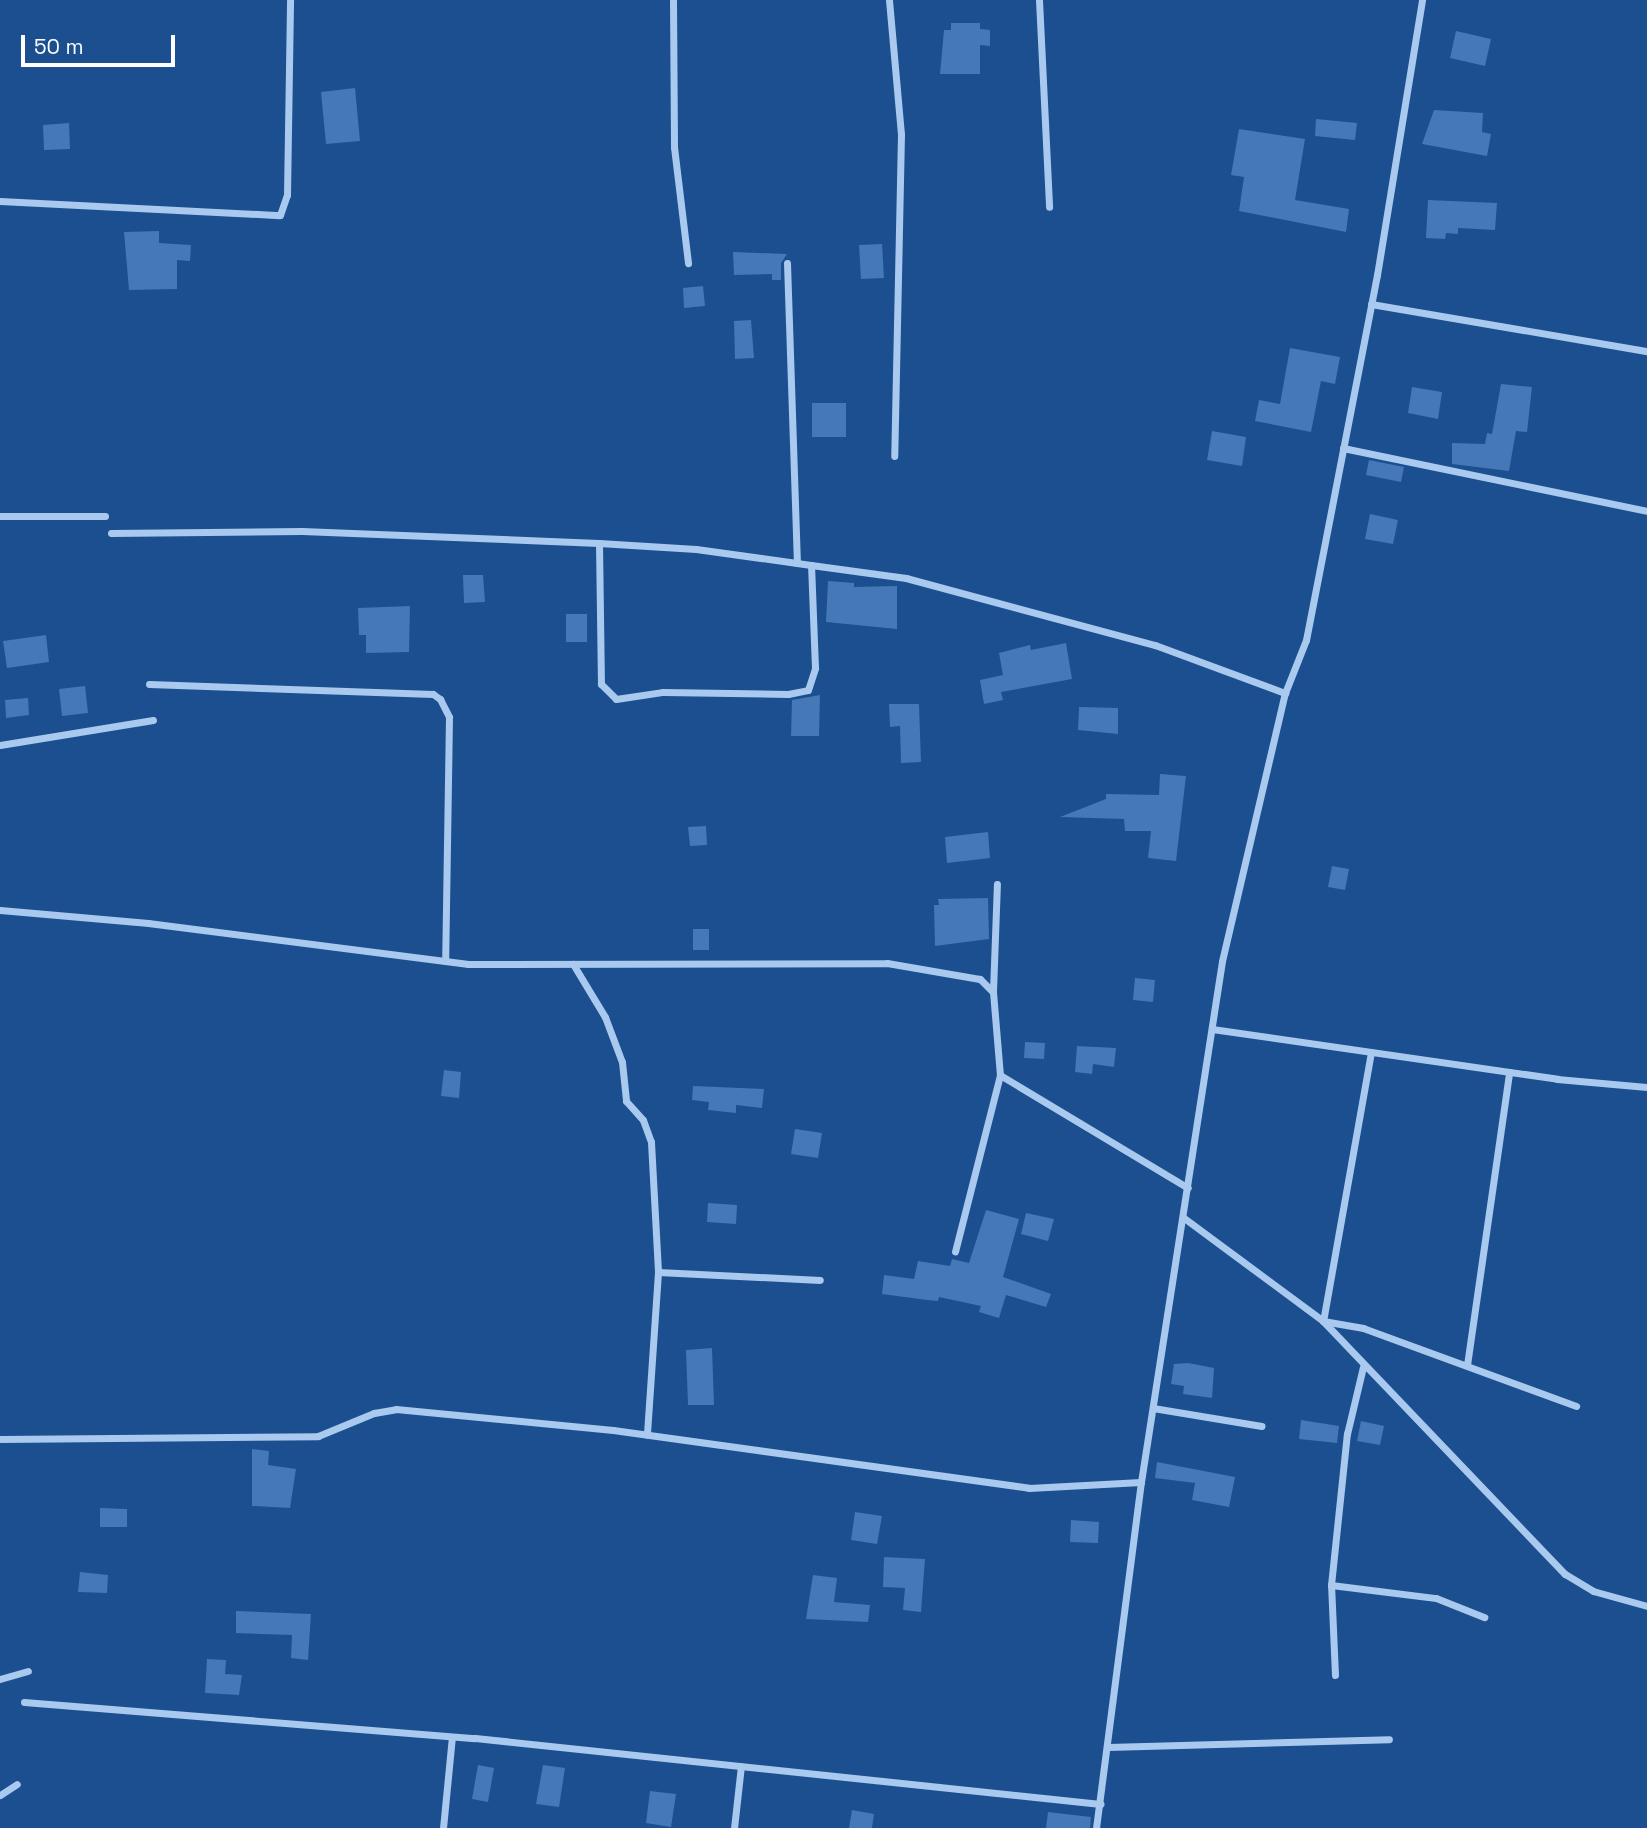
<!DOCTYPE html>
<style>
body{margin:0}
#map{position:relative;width:1647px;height:1828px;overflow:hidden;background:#1b4f8f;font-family:"Space Grotesk",sans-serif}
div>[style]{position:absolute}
.building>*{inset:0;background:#4478b7}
.street>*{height:7px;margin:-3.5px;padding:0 3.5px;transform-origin:3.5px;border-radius:3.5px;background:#a9c9ee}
span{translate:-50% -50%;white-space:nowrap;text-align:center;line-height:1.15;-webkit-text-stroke:5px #1b4f8f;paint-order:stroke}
.scale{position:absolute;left:21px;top:35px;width:154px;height:32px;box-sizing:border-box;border:4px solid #fff;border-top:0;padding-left:9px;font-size:21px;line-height:24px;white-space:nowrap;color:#fff;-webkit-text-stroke:5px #1b4f8f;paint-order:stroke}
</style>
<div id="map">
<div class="building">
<i style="clip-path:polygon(951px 23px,980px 23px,980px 29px,990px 30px,990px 46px,980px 45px,980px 74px,940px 74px,944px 30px,951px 30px)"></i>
<i style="clip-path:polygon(1456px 31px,1491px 39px,1485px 66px,1450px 58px)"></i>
<i style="clip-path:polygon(355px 88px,360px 141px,326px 144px,321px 92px)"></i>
<i style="clip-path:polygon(1434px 110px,1483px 113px,1482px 132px,1491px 134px,1487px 156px,1422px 144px)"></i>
<i style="clip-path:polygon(1316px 119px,1357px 123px,1355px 140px,1315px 136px)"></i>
<i style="clip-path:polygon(69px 123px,70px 149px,44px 150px,43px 125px)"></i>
<i style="clip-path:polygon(1239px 129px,1305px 139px,1295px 200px,1349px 209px,1346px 232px,1239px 211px,1244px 177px,1231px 175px)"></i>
<i style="clip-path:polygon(1428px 200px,1497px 203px,1495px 230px,1458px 228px,1458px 234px,1446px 233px,1445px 239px,1426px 238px)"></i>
<i style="clip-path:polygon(159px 231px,159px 243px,191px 245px,190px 261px,177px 260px,177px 289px,129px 290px,124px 232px)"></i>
<i style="clip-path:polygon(882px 244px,884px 278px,861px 279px,859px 245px)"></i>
<i style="clip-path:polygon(733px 252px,787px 254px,781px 263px,781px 280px,772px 280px,772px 274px,734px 275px)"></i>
<i style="clip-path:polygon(703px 286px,705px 306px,684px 308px,683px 288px)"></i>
<i style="clip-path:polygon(751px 320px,754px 358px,735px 359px,734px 321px)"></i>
<i style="clip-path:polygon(1290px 348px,1340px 357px,1335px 384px,1321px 381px,1311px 432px,1255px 421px,1259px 400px,1280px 404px)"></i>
<i style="clip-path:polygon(1501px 384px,1532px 387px,1527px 432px,1516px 431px,1509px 471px,1452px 464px,1452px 443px,1485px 444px,1487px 433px,1492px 434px)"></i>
<i style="clip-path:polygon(1412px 387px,1442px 392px,1438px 419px,1408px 413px)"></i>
<i style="clip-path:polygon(812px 403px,846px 403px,846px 437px,812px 437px)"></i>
<i style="clip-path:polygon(1212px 431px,1246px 437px,1242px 466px,1207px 460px)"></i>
<i style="clip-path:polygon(1369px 460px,1404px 467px,1401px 482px,1366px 475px)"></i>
<i style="clip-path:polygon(1370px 514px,1398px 520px,1393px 544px,1365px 539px)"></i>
<i style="clip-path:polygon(463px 575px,483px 575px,485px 602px,464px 603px)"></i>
<i style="clip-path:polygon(828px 581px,854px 583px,854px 587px,897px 586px,897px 629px,826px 622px)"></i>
<i style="clip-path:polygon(410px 606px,409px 652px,366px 653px,366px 635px,359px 635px,358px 608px)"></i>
<i style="clip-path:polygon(566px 614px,587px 614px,587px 642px,566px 642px)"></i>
<i style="clip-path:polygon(46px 635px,49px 662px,7px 668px,3px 641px)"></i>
<i style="clip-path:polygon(1066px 643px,1072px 679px,1001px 692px,1003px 700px,984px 704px,980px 680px,1003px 675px,999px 653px,1030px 645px,1031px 650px)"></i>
<i style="clip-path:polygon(85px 686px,88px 713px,62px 716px,59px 689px)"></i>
<i style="clip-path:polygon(820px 695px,819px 736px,791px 736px,792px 700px)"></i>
<i style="clip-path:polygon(28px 698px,29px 715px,6px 718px,5px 700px)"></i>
<i style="clip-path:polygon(889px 704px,919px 704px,921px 762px,901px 763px,900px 726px,890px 727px)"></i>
<i style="clip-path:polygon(1079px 707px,1118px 708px,1118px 734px,1078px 730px)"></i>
<i style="clip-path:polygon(1160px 774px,1186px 776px,1176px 861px,1148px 858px,1151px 831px,1125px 831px,1124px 819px,1060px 817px,1106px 799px,1106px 794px,1159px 795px)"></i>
<i style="clip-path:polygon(706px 826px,707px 845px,690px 846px,688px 827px)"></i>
<i style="clip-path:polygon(988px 832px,990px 858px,947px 863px,945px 837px)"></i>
<i style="clip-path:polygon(1332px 866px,1349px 869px,1345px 890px,1328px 887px)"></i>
<i style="clip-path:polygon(988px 898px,989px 939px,935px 946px,934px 905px,939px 905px,938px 899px)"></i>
<i style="clip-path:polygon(693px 929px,709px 929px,709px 950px,693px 950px)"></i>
<i style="clip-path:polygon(1135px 978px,1155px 980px,1153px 1002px,1133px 1000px)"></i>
<i style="clip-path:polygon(1025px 1042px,1045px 1043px,1044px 1059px,1024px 1058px)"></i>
<i style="clip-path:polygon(1077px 1046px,1116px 1048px,1114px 1067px,1093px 1064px,1092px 1074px,1075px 1072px)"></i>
<i style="clip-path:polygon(444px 1070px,461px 1072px,459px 1098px,441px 1096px)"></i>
<i style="clip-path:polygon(693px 1086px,764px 1089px,762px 1108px,736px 1105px,736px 1113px,708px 1110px,709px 1102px,692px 1100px)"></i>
<i style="clip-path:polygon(795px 1129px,822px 1133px,818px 1158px,791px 1154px)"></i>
<i style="clip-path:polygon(708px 1203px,737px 1205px,736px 1224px,707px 1222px)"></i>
<i style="clip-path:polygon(986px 1210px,1019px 1219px,1003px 1277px,1051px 1294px,1046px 1307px,1006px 1295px,999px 1318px,979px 1312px,981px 1306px,939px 1297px,938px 1301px,927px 1300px,882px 1294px,884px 1275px,914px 1279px,918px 1261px,950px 1266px,952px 1259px,969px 1263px)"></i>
<i style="clip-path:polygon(1026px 1213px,1054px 1219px,1048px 1241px,1021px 1234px)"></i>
<i style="clip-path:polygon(712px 1348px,714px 1405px,688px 1405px,686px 1350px)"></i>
<i style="clip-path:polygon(1188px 1363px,1214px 1368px,1212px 1398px,1183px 1394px,1184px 1386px,1171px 1384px,1174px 1364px)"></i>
<i style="clip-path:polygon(1301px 1420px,1339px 1426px,1337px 1443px,1299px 1439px)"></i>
<i style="clip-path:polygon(1361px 1421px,1384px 1426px,1380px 1445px,1357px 1441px)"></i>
<i style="clip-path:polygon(252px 1449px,269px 1451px,268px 1465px,296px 1469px,290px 1508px,252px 1506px)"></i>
<i style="clip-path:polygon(1157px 1462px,1235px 1477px,1229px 1507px,1192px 1500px,1195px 1483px,1155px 1478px)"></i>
<i style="clip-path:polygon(100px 1508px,127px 1509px,127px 1527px,100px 1527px)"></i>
<i style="clip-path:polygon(855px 1512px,882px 1516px,877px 1544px,851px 1540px)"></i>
<i style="clip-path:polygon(1071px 1520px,1099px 1522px,1098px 1543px,1070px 1542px)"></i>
<i style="clip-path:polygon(884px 1557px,925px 1559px,921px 1612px,903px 1610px,905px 1588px,883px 1587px)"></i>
<i style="clip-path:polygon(80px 1572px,108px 1575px,107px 1593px,78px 1592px)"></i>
<i style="clip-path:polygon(813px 1575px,837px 1578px,834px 1602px,870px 1605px,868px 1622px,806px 1619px)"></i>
<i style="clip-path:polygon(236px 1611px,311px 1614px,308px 1660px,291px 1658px,292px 1635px,236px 1633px)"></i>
<i style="clip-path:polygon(207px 1659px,226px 1660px,225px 1674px,242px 1675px,239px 1695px,205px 1693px)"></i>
<i style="clip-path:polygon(478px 1765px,494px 1768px,488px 1802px,472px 1799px)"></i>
<i style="clip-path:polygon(543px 1765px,565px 1768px,559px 1807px,536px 1804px)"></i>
<i style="clip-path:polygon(650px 1791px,676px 1794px,671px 1827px,646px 1823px)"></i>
<i style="clip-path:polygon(852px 1810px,874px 1814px,872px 1828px,849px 1828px)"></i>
<i style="clip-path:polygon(1048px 1812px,1091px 1817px,1090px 1828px,1046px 1828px)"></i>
</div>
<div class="street">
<i style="left:673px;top:0;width:147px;rotate:89.6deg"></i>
<i style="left:674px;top:147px;width:117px;rotate:83.1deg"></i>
<i style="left:889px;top:0;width:135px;rotate:84.9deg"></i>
<i style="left:901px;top:134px;width:322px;rotate:91.2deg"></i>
<i style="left:1039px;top:0;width:207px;rotate:87.2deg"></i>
<i style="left:0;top:201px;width:280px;rotate:2.9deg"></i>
<i style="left:280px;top:215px;width:21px;rotate:-71deg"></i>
<i style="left:287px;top:195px;width:195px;rotate:-89.1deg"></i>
<i style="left:787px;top:263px;width:300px;rotate:88.1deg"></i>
<i style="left:1371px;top:304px;width:280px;rotate:9.7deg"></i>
<i style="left:1343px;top:448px;width:310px;rotate:11.7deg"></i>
<i style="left:0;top:516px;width:105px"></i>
<i style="left:111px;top:533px;width:191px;rotate:-0.6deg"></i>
<i style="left:302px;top:531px;width:297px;rotate:2.3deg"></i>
<i style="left:599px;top:543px;width:97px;rotate:3.5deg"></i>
<i style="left:696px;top:549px;width:116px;rotate:7.9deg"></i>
<i style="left:811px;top:565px;width:96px;rotate:7.8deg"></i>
<i style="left:906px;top:578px;width:258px;rotate:15.1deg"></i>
<i style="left:1155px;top:645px;width:139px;rotate:20.3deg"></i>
<i style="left:599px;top:543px;width:141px;rotate:89.2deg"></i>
<i style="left:601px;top:684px;width:21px;rotate:45deg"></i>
<i style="left:616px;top:699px;width:48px;rotate:-8.5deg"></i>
<i style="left:663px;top:692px;width:125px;rotate:0.9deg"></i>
<i style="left:788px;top:694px;width:20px;rotate:-11deg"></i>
<i style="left:808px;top:690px;width:23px;rotate:-72deg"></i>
<i style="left:815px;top:668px;width:103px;rotate:-92.2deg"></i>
<i style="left:149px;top:684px;width:284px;rotate:2deg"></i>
<i style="left:433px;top:694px;width:9px;rotate:36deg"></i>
<i style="left:440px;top:699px;width:20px;rotate:63deg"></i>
<i style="left:449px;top:717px;width:244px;rotate:90.9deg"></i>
<i style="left:0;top:745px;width:155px;rotate:-9.3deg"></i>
<i style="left:0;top:910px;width:149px;rotate:5deg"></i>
<i style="left:148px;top:923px;width:323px;rotate:7.3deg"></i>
<i style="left:468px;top:964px;width:419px;rotate:-0.1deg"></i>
<i style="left:887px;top:963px;width:94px;rotate:9.8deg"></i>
<i style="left:980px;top:979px;width:18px;rotate:45deg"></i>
<i style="left:993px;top:992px;width:83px;rotate:85.2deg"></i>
<i style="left:1000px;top:1075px;width:182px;rotate:104.3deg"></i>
<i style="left:573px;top:964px;width:62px;rotate:58.9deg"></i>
<i style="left:605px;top:1017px;width:48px;rotate:69.3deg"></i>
<i style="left:622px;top:1062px;width:39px;rotate:84deg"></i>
<i style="left:626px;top:1101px;width:25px;rotate:48deg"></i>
<i style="left:643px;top:1120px;width:23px;rotate:70deg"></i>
<i style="left:651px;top:1142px;width:130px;rotate:86.9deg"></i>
<i style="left:658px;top:1272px;width:163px;rotate:93.9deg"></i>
<i style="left:993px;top:991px;width:107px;rotate:-87.9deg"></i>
<i style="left:1212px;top:1029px;width:349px;rotate:8.2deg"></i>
<i style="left:1557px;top:1079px;width:90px;rotate:5.1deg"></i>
<i style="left:1371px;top:1052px;width:273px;rotate:100.1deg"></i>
<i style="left:1323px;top:1321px;width:350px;rotate:46.3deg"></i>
<i style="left:1565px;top:1574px;width:33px;rotate:31deg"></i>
<i style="left:1593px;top:1591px;width:56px;rotate:15.5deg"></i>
<i style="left:1000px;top:1075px;width:219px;rotate:31deg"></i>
<i style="left:1184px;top:1218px;width:173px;rotate:36.5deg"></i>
<i style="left:1323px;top:1321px;width:41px;rotate:9.9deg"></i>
<i style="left:1363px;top:1328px;width:227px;rotate:20.1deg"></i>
<i style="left:658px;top:1272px;width:162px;rotate:2.8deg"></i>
<i style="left:1467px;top:1365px;width:296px;rotate:-81.8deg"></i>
<i style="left:1153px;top:1408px;width:110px;rotate:9.4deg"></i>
<i style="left:0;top:1439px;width:318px;rotate:-0.5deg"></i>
<i style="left:318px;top:1436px;width:61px;rotate:-22.3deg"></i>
<i style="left:374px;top:1413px;width:22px;rotate:-10deg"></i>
<i style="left:396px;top:1409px;width:218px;rotate:5.5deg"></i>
<i style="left:613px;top:1430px;width:420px;rotate:7.9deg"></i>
<i style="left:1029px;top:1488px;width:112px;rotate:-3.1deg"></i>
<i style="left:1331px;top:1585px;width:106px;rotate:7.1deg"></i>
<i style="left:1436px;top:1598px;width:52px;rotate:21.6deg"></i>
<i style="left:1335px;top:1675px;width:90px;rotate:-92.5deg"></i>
<i style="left:1331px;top:1585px;width:152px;rotate:-84deg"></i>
<i style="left:1347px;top:1434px;width:69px;rotate:-76.6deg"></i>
<i style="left:0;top:1679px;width:29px;rotate:-16deg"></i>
<i style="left:24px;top:1702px;width:452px;rotate:4.6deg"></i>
<i style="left:475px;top:1738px;width:629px;rotate:6.02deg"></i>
<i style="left:1108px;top:1747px;width:281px;rotate:-1.6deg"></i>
<i style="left:0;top:1795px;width:20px;rotate:-33deg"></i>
<i style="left:443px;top:1828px;width:91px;rotate:-84.4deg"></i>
<i style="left:734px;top:1828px;width:62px;rotate:-83.6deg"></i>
<i style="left:1096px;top:1828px;width:349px;rotate:-82.6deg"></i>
<i style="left:1141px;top:1482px;width:527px;rotate:-81.16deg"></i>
<i style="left:1222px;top:961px;width:275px;rotate:-76.8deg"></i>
<i style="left:1285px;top:693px;width:57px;rotate:-68.4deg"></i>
<i style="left:1306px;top:640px;width:372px;rotate:-79deg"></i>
<i style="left:1377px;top:275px;width:279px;rotate:-80.7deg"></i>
</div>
<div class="scale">50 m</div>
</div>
